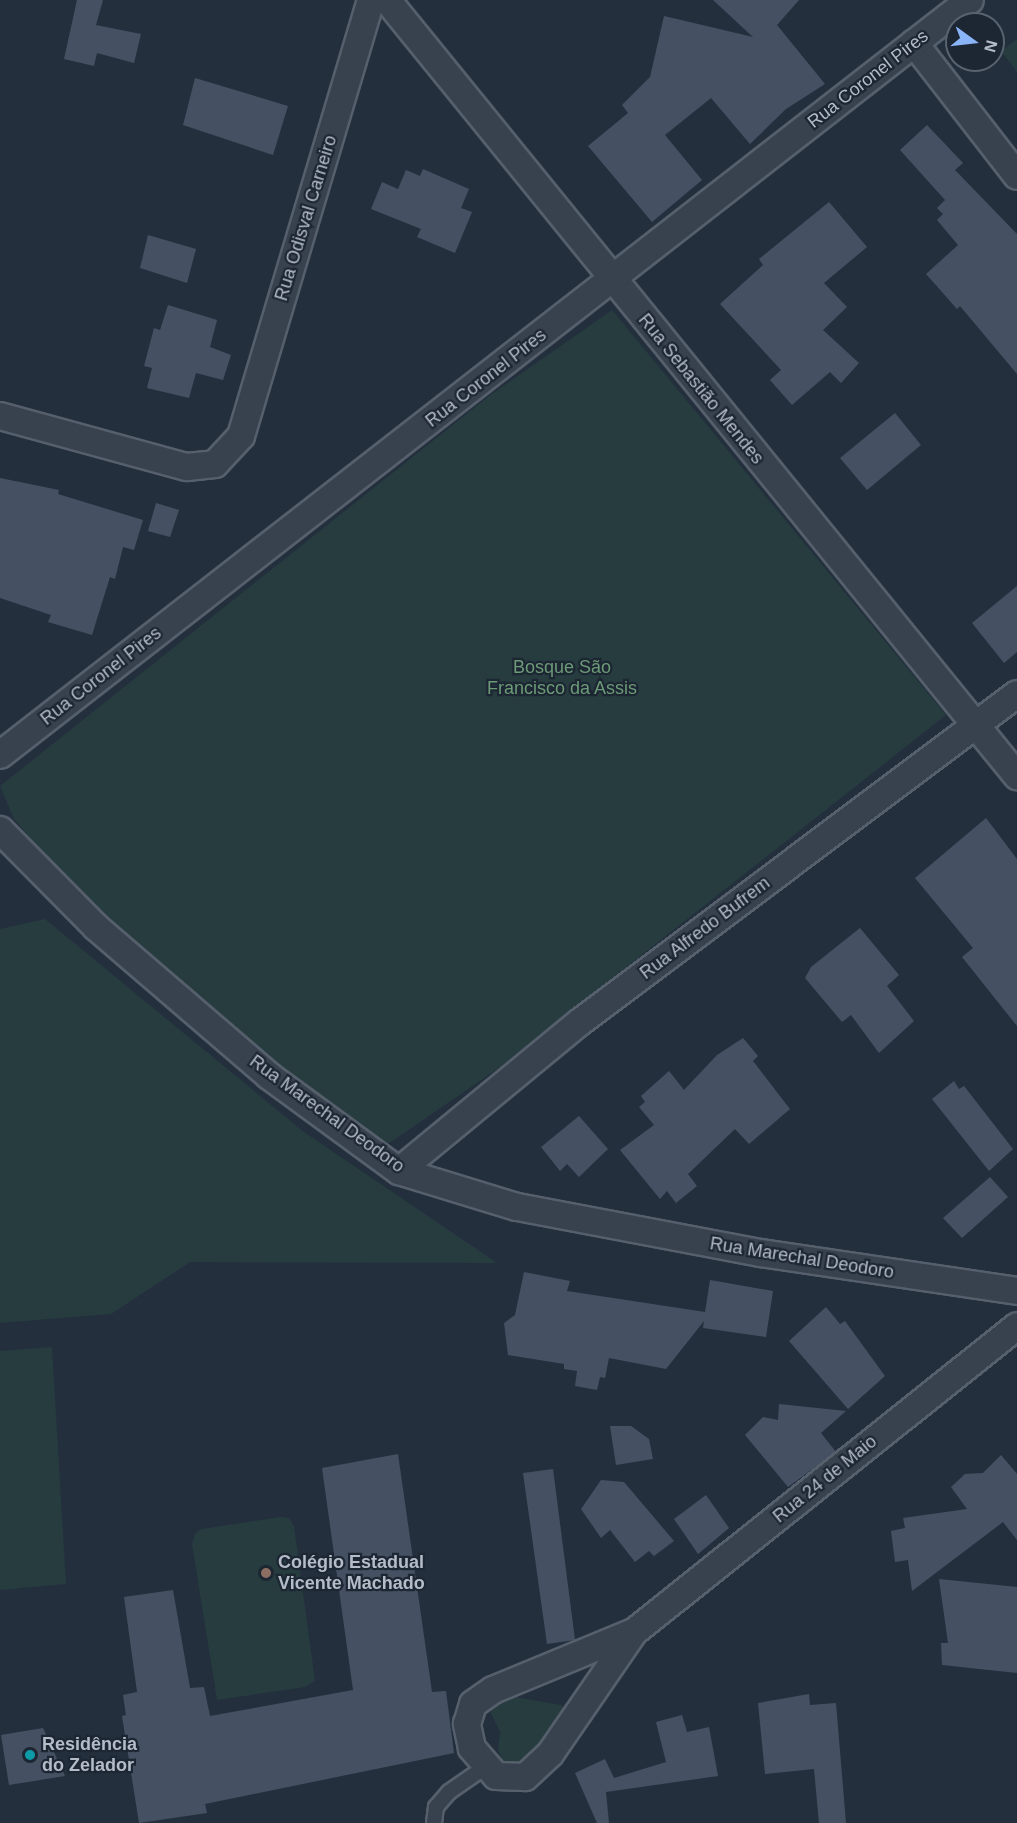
<!DOCTYPE html>
<meta charset="utf-8">
<style>
body{margin:0}
#map{position:relative;width:1017px;height:1823px;overflow:hidden;background:#242f3e;font-family:Helvetica,sans-serif}
div>[style]{position:absolute}
.green>*{inset:0;background:#263c3f}
.building>*{inset:0;background:#455162}
.roads{filter:drop-shadow(2px 0 #565f6c) drop-shadow(-2px 0 #565f6c) drop-shadow(0 2px #565f6c) drop-shadow(0 -2px #565f6c)}
.lane>*{height:14px;margin:-7px;padding:0 7px;transform-origin:7px;border-radius:7px;background:#38414e}
.street>*{height:26px;margin:-13px;padding:0 13px;transform-origin:13px;border-radius:13px;background:#38414e}
.dots>*{width:16px;height:16px;translate:-50% -50%;box-sizing:border-box;border:3px solid #1d2633;border-radius:50%}
span{translate:-50% -50%;white-space:nowrap;text-align:center;line-height:1.15;-webkit-text-stroke:4.5px #1d2633;paint-order:stroke}
.street-label{font-size:18px;color:#b4bcc9}
.park-label{font-size:18px;color:#6b9a76}
.poi-label{font-size:18px;color:#b4bcc9;font-weight:700}
.left{translate:0 -50%;text-align:left}
.north{position:absolute;left:945px;top:12px;width:60px;height:60px;box-sizing:border-box;background:#1d2633;border:2px solid #59626f;border-radius:50%;rotate:105deg;font-size:16px;font-weight:700;line-height:24px;text-align:center;color:#b4bcc9}
.north::after{content:'';display:block;margin:auto;width:21px;height:27px;background:#8ab4f8;clip-path:polygon(50% 0,100% 100%,50% 72%,0 100%)}
</style>
<div id="map">
<div class="green">
<i style="clip-path:polygon(1017px 39px,1017px 72px,1001px 51px)"></i>
<i style="clip-path:polygon(612px 310px,946px 715px,496px 1070px,388px 1144px,276px 1069px,101px 920px,14px 819px,0 786px,489px 396px)"></i>
<i style="clip-path:polygon(45px 919px,304px 1132px,497px 1263px,190px 1262px,111px 1314px,0 1323px,0 929px)"></i>
<i style="clip-path:polygon(52px 1347px,66px 1584px,0 1590px,0 1351px)"></i>
<i style="clip-path:polygon(281px 1517px,289px 1518px,294px 1526px,315px 1681px,305px 1687px,217px 1700px,192px 1544px,195px 1534px,201px 1529px)"></i>
<i style="clip-path:polygon(510px 1696px,561px 1705px,566px 1711px,529px 1768px,511px 1766px,502px 1761px,498px 1749px,500px 1732px,491px 1713px,492px 1703px)"></i>
</div>
<div class="building">
<i style="clip-path:polygon(77px 0,103px 0,96px 25px,141px 34px,134px 63px,97px 53px,94px 66px,64px 59px)"></i>
<i style="clip-path:polygon(713px 0,799px 0,777px 25px,825px 84px,786px 109px,750px 144px,711px 98px,665px 135px,702px 180px,652px 222px,588px 146px,628px 113px,622px 105px,650px 77px,664px 16px,753px 37px)"></i>
<i style="clip-path:polygon(195px 78px,288px 106px,273px 155px,183px 125px)"></i>
<i style="clip-path:polygon(927px 125px,963px 163px,955px 170px,1017px 234px,1017px 374px,960px 306px,957px 309px,926px 274px,958px 245px,937px 220px,943px 214px,937px 208px,945px 200px,900px 150px)"></i>
<i style="clip-path:polygon(423px 169px,469px 189px,461px 208px,472px 212px,455px 253px,417px 237px,421px 229px,371px 209px,382px 182px,398px 189px,406px 170px,420px 176px)"></i>
<i style="clip-path:polygon(829px 202px,867px 247px,824px 283px,847px 307px,823px 330px,859px 363px,841px 383px,830px 372px,792px 405px,770px 380px,781px 370px,720px 304px,763px 265px,759px 259px)"></i>
<i style="clip-path:polygon(148px 235px,196px 249px,187px 283px,140px 268px)"></i>
<i style="clip-path:polygon(168px 305px,217px 320px,210px 347px,231px 355px,223px 380px,196px 373px,189px 398px,147px 388px,152px 368px,144px 366px,154px 328px,160px 330px)"></i>
<i style="clip-path:polygon(895px 413px,921px 445px,867px 490px,840px 458px)"></i>
<i style="clip-path:polygon(0 478px,59px 490px,58px 494px,143px 520px,134px 550px,123px 547px,115px 579px,110px 577px,92px 635px,48px 622px,51px 615px,0 598px)"></i>
<i style="clip-path:polygon(156px 503px,179px 510px,170px 537px,148px 531px)"></i>
<i style="clip-path:polygon(1017px 586px,1017px 652px,1004px 663px,972px 623px)"></i>
<i style="clip-path:polygon(986px 818px,1017px 859px,1017px 1026px,962px 957px,973px 948px,915px 878px)"></i>
<i style="clip-path:polygon(860px 928px,899px 975px,887px 986px,914px 1021px,879px 1053px,851px 1015px,842px 1022px,805px 978px,811px 967px)"></i>
<i style="clip-path:polygon(743px 1038px,758px 1056px,753px 1061px,790px 1109px,749px 1144px,735px 1129px,688px 1174px,697px 1186px,676px 1203px,667px 1191px,660px 1199px,620px 1150px,654px 1125px,639px 1107px,645px 1102px,641px 1096px,669px 1071px,684px 1090px,717px 1055px)"></i>
<i style="clip-path:polygon(954px 1081px,959px 1089px,964px 1086px,1013px 1149px,989px 1171px,932px 1099px)"></i>
<i style="clip-path:polygon(579px 1116px,608px 1149px,579px 1177px,567px 1164px,560px 1171px,541px 1147px)"></i>
<i style="clip-path:polygon(990px 1177px,1008px 1197px,962px 1238px,943px 1218px)"></i>
<i style="clip-path:polygon(524px 1272px,570px 1281px,567px 1291px,705px 1312px,710px 1280px,773px 1291px,766px 1337px,703px 1328px,704px 1321px,666px 1369px,609px 1358px,605px 1378px,600px 1377px,597px 1390px,575px 1386px,577px 1371px,564px 1369px,564px 1364px,508px 1355px,504px 1323px,515px 1315px)"></i>
<i style="clip-path:polygon(826px 1307px,840px 1324px,845px 1321px,885px 1376px,848px 1409px,789px 1341px)"></i>
<i style="clip-path:polygon(779px 1404px,846px 1411px,821px 1433px,836px 1452px,788px 1487px,745px 1435px,763px 1417px,778px 1420px)"></i>
<i style="clip-path:polygon(610px 1426px,631px 1426px,649px 1439px,653px 1459px,616px 1465px)"></i>
<i style="clip-path:polygon(398px 1454px,432px 1692px,446px 1691px,454px 1753px,205px 1804px,207px 1813px,139px 1823px,122px 1716px,126px 1715px,123px 1695px,137px 1692px,124px 1597px,173px 1590px,190px 1688px,204px 1687px,210px 1716px,353px 1690px,322px 1468px)"></i>
<i style="clip-path:polygon(1001px 1455px,1017px 1474px,1017px 1540px,1003px 1522px,912px 1591px,908px 1560px,895px 1562px,891px 1531px,905px 1528px,903px 1518px,967px 1509px,951px 1487px,965px 1474px,983px 1473px)"></i>
<i style="clip-path:polygon(553px 1469px,575px 1640px,547px 1644px,523px 1473px)"></i>
<i style="clip-path:polygon(601px 1480px,624px 1482px,674px 1541px,654px 1556px,649px 1551px,635px 1562px,610px 1530px,601px 1538px,581px 1509px)"></i>
<i style="clip-path:polygon(706px 1495px,729px 1528px,698px 1554px,674px 1519px)"></i>
<i style="clip-path:polygon(939px 1579px,1017px 1587px,1017px 1673px,942px 1665px,941px 1643px,948px 1643px)"></i>
<i style="clip-path:polygon(809px 1694px,810px 1705px,836px 1703px,846px 1823px,819px 1823px,814px 1769px,765px 1774px,758px 1703px)"></i>
<i style="clip-path:polygon(682px 1715px,687px 1732px,709px 1727px,718px 1776px,606px 1792px,609px 1823px,597px 1823px,575px 1773px,605px 1759px,614px 1778px,666px 1762px,656px 1722px)"></i>
<i style="clip-path:polygon(43px 1728px,65px 1776px,9px 1785px,1px 1735px)"></i>
</div>
<div class="roads">
<div class="lane">
<i style="left:434px;top:1823px;width:16px;rotate:-83deg"></i>
<i style="left:436px;top:1807px;width:20px;rotate:-49deg"></i>
<i style="left:449px;top:1792px;width:47px;rotate:-34.7deg"></i>
</div>
<div class="street">
<i style="left:387px;top:0;width:1000px;rotate:50.93deg"></i>
<i style="left:914px;top:43px;width:168px;rotate:52.2deg"></i>
<i style="left:0;top:416px;width:194px;rotate:15.3deg"></i>
<i style="left:187px;top:467px;width:28px;rotate:-6deg"></i>
<i style="left:215px;top:464px;width:38px;rotate:-47deg"></i>
<i style="left:241px;top:436px;width:455px;rotate:-73.4deg"></i>
<i style="left:0;top:755px;width:1229px;rotate:-37.9deg"></i>
<i style="left:0;top:830px;width:136px;rotate:45.3deg"></i>
<i style="left:96px;top:927px;width:228px;rotate:40.7deg"></i>
<i style="left:269px;top:1076px;width:161px;rotate:36.2deg"></i>
<i style="left:399px;top:1171px;width:123px;rotate:17deg"></i>
<i style="left:517px;top:1207px;width:248px;rotate:10.7deg"></i>
<i style="left:761px;top:1253px;width:259px;rotate:8.4deg"></i>
<i style="left:399px;top:1171px;width:234px;rotate:-39.5deg"></i>
<i style="left:580px;top:1022px;width:546px;rotate:-36.89deg"></i>
<i style="left:634px;top:1632px;width:148px;rotate:124.5deg"></i>
<i style="left:550px;top:1754px;width:34px;rotate:137deg"></i>
<i style="left:525px;top:1777px;width:29px;rotate:-178deg"></i>
<i style="left:496px;top:1776px;width:37px;rotate:-131deg"></i>
<i style="left:472px;top:1748px;width:25px;rotate:-102deg"></i>
<i style="left:467px;top:1724px;width:21px;rotate:-73deg"></i>
<i style="left:473px;top:1704px;width:24px;rotate:-35deg"></i>
<i style="left:493px;top:1690px;width:152px;rotate:-22.4deg"></i>
<i style="left:634px;top:1632px;width:490px;rotate:-38.6deg"></i>
</div>
</div>
<div class="dots">
<i style="left:266px;top:1573px;background:#8d6e63"></i>
<i style="left:30px;top:1755px;background:#0f9aa8"></i>
</div>
<div class="street-label">
<span style="left:868px;top:79px;rotate:-38deg">Rua Coronel Pires</span>
<span style="left:306px;top:218px;rotate:-73deg">Rua Odisval Carneiro</span>
<span style="left:486px;top:378px;rotate:-38deg">Rua Coronel Pires</span>
<span style="left:701px;top:389px;rotate:51deg">Rua Sebastião Mendes</span>
<span style="left:101px;top:676px;rotate:-38deg">Rua Coronel Pires</span>
<span style="left:705px;top:928px;rotate:-37deg">Rua Alfredo Bufrem</span>
<span style="left:327px;top:1114px;rotate:36deg">Rua Marechal Deodoro</span>
<span style="left:802px;top:1258px;rotate:9deg">Rua Marechal Deodoro</span>
<span style="left:825px;top:1479px;rotate:-39deg">Rua 24 de Maio</span>
</div>
<div class="park-label">
<span style="left:562px;top:678px">Bosque São<br>Francisco da Assis</span>
</div>
<div class="poi-label">
<span class="left" style="left:278px;top:1573px">Colégio Estadual<br>Vicente Machado</span>
<span class="left" style="left:42px;top:1755px">Residência<br>do Zelador</span>
</div>
<div class="north">N</div>
</div>
